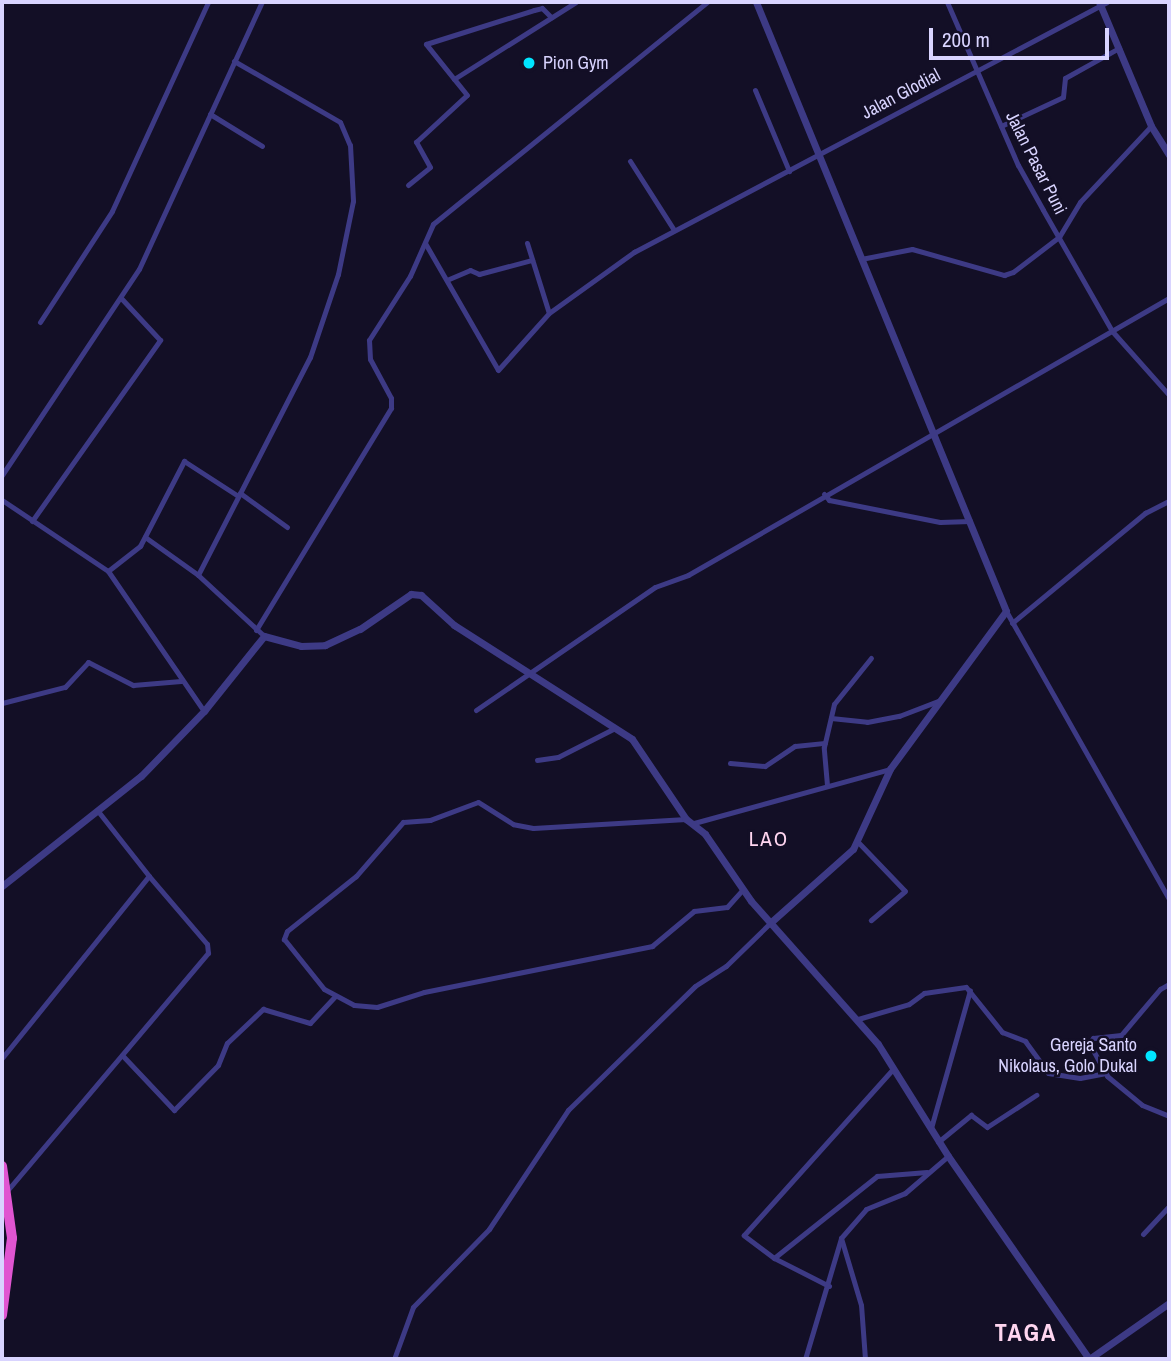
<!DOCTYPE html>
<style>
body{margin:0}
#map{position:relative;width:1171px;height:1361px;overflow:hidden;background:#130f26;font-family:"Archivo Narrow",sans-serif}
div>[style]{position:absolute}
.minor>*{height:5px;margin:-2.5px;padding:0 2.5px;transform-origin:2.5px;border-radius:2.5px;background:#3d3a85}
.tertiary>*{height:7px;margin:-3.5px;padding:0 3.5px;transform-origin:3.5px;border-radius:3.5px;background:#3d3a85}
.trunk>*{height:10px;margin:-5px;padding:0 5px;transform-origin:5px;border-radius:5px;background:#e055d1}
.dots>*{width:19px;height:19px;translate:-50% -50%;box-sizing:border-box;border:4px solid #130f26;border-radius:50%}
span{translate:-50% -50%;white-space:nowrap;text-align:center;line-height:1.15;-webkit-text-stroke:5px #130f26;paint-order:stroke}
.poi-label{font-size:18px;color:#d9d4ff}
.left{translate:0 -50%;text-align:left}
.right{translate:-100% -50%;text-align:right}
.street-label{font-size:18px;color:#d9d4ff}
.quarter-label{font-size:21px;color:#ffd6f0;letter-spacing:2px}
.district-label{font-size:24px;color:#ffd6f0;font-weight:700;letter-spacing:2px}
.frame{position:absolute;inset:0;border:4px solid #d9d4ff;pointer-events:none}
.scale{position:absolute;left:929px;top:28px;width:180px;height:32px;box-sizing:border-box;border:4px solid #d9d4ff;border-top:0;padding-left:9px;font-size:21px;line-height:24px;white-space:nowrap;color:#d9d4ff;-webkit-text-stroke:5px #130f26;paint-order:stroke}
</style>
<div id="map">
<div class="minor">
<i style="left:947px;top:2px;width:178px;rotate:66.5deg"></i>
<i style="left:1018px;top:165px;width:51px;rotate:60.9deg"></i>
<i style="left:1043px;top:210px;width:139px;rotate:60.3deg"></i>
<i style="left:1112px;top:331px;width:86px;rotate:48.3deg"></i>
<i style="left:234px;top:61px;width:122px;rotate:29.9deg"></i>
<i style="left:340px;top:122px;width:25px;rotate:67deg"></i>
<i style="left:350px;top:145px;width:56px;rotate:86.9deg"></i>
<i style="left:353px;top:201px;width:75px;rotate:101.6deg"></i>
<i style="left:338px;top:274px;width:88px;rotate:108.6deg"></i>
<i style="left:310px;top:357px;width:245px;rotate:117.2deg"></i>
<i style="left:198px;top:575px;width:90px;rotate:42.7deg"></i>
<i style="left:454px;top:79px;width:45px;rotate:-128.7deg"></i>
<i style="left:426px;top:44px;width:113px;rotate:-17.5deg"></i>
<i style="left:534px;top:10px;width:8px;rotate:-14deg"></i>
<i style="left:542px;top:8px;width:13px;rotate:45deg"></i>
<i style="left:755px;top:90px;width:88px;rotate:67.2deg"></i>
<i style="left:210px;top:114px;width:61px;rotate:31.6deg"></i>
<i style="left:1001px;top:126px;width:68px;rotate:-25.1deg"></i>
<i style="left:1063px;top:97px;width:19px;rotate:-84deg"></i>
<i style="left:1065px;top:78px;width:62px;rotate:-29.1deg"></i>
<i style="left:630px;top:161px;width:82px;rotate:57.5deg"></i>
<i style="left:408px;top:185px;width:28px;rotate:-39deg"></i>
<i style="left:430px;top:167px;width:29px;rotate:-119deg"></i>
<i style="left:416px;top:142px;width:69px;rotate:-42.7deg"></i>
<i style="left:467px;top:95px;width:21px;rotate:-129deg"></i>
<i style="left:454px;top:79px;width:144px;rotate:-32.3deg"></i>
<i style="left:425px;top:243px;width:146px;rotate:60.1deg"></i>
<i style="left:498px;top:370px;width:76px;rotate:-48.2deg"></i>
<i style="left:549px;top:313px;width:105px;rotate:-35.7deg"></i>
<i style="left:634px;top:252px;width:535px;rotate:-27.86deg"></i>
<i style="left:527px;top:243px;width:73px;rotate:72.6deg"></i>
<i style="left:861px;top:259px;width:52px;rotate:-11.1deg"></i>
<i style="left:912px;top:249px;width:96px;rotate:15.8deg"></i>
<i style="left:1004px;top:275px;width:9px;rotate:-18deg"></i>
<i style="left:1013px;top:272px;width:58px;rotate:-37.3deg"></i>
<i style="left:1059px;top:237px;width:41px;rotate:-59deg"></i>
<i style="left:1080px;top:202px;width:104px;rotate:-46.9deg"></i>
<i style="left:449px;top:279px;width:23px;rotate:-23deg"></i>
<i style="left:470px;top:270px;width:10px;rotate:24deg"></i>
<i style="left:479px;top:274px;width:55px;rotate:-14.8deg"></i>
<i style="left:40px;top:322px;width:132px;rotate:-57deg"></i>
<i style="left:112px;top:211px;width:230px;rotate:-65.3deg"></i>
<i style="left:2px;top:475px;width:247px;rotate:-56.4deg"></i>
<i style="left:139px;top:269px;width:294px;rotate:-65.3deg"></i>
<i style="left:240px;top:493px;width:58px;rotate:35.9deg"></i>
<i style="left:824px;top:494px;width:8px;rotate:50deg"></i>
<i style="left:829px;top:500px;width:113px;rotate:11.2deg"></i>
<i style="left:940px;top:522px;width:30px;rotate:-2deg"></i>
<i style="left:2px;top:500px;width:128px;rotate:33.8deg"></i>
<i style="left:108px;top:571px;width:170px;rotate:55.6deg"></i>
<i style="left:32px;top:521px;width:222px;rotate:-54.7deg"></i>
<i style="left:160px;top:340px;width:57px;rotate:-132.9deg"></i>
<i style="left:145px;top:537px;width:65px;rotate:35.6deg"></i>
<i style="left:108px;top:571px;width:41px;rotate:-38deg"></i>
<i style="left:140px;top:546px;width:96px;rotate:-62.6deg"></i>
<i style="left:184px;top:461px;width:64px;rotate:32.9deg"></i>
<i style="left:1006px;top:611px;width:331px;rotate:60.5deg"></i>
<i style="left:1012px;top:623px;width:173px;rotate:-39.6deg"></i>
<i style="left:1145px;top:513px;width:27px;rotate:-27deg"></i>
<i style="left:256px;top:630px;width:260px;rotate:-58.7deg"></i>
<i style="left:391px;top:408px;width:10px;rotate:-90deg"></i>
<i style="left:391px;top:398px;width:44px;rotate:-118.3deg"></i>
<i style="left:370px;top:359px;width:19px;rotate:-93deg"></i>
<i style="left:369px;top:340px;width:76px;rotate:-57.4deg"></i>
<i style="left:410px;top:276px;width:57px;rotate:-66.1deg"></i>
<i style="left:433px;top:224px;width:353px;rotate:-39deg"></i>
<i style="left:2px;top:703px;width:65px;rotate:-14.3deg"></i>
<i style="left:65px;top:687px;width:34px;rotate:-47deg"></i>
<i style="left:88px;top:662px;width:51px;rotate:27.1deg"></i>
<i style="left:133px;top:685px;width:48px;rotate:-4.8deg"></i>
<i style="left:476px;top:710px;width:217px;rotate:-34.5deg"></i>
<i style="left:655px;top:587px;width:35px;rotate:-20deg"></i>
<i style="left:688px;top:575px;width:555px;rotate:-29.94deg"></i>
<i style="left:831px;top:718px;width:36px;rotate:6deg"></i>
<i style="left:867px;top:722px;width:33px;rotate:-11deg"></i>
<i style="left:899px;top:716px;width:45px;rotate:-20.9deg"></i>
<i style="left:537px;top:760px;width:21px;rotate:-8deg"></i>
<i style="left:558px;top:757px;width:64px;rotate:-27deg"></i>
<i style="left:730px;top:763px;width:35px;rotate:5deg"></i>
<i style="left:765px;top:766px;width:36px;rotate:-34deg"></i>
<i style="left:795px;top:746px;width:30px;rotate:-6deg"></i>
<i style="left:827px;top:785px;width:38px;rotate:-95deg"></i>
<i style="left:824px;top:747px;width:44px;rotate:-76.9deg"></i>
<i style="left:834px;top:704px;width:59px;rotate:-51.2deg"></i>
<i style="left:686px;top:819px;width:153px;rotate:176.6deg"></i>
<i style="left:533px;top:828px;width:20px;rotate:-169deg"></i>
<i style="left:513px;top:824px;width:41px;rotate:-147.8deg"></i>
<i style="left:478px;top:802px;width:51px;rotate:159.4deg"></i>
<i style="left:430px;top:820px;width:27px;rotate:176deg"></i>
<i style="left:403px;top:822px;width:72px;rotate:131deg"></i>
<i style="left:356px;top:876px;width:88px;rotate:141.4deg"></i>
<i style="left:287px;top:931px;width:9px;rotate:111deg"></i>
<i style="left:284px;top:939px;width:64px;rotate:51.3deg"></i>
<i style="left:324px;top:989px;width:34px;rotate:28deg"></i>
<i style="left:354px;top:1005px;width:23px;rotate:5deg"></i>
<i style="left:377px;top:1007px;width:49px;rotate:-17.7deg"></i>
<i style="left:424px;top:992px;width:233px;rotate:-11.4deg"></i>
<i style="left:652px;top:946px;width:55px;rotate:-39.8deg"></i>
<i style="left:694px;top:911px;width:33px;rotate:-7deg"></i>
<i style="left:727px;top:907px;width:24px;rotate:-48deg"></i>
<i style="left:694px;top:823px;width:203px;rotate:-15.4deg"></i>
<i style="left:857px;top:841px;width:69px;rotate:46.2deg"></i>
<i style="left:905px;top:891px;width:45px;rotate:139.5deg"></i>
<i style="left:1169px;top:984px;width:10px;rotate:151deg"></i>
<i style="left:1160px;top:989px;width:60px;rotate:130.3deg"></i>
<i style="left:1121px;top:1035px;width:28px;rotate:174deg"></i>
<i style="left:1093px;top:1038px;width:6px;rotate:129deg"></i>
<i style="left:1089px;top:1043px;width:38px;rotate:61deg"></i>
<i style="left:1107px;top:1076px;width:45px;rotate:39.6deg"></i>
<i style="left:1142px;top:1105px;width:29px;rotate:22deg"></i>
<i style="left:858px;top:1019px;width:53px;rotate:-16.4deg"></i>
<i style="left:909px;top:1004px;width:19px;rotate:-36deg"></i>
<i style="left:924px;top:993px;width:42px;rotate:-8.1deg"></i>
<i style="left:966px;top:987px;width:58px;rotate:51.3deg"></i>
<i style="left:1002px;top:1032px;width:25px;rotate:21deg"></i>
<i style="left:1025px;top:1041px;width:39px;rotate:54deg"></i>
<i style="left:1048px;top:1073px;width:32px;rotate:9deg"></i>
<i style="left:1080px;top:1078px;width:25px;rotate:-11deg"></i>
<i style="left:122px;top:1055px;width:76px;rotate:46.6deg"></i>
<i style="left:174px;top:1110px;width:63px;rotate:-45.6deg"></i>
<i style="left:218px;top:1065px;width:24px;rotate:-68deg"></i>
<i style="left:227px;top:1043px;width:50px;rotate:-43.4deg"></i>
<i style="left:263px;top:1009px;width:49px;rotate:16.6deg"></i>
<i style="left:310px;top:1023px;width:37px;rotate:-47deg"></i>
<i style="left:2px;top:1058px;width:234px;rotate:-51.1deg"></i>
<i style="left:149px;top:876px;width:84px;rotate:-128.2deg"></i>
<i style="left:931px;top:1128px;width:143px;rotate:-74.2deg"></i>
<i style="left:938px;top:1142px;width:43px;rotate:-39.3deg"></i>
<i style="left:971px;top:1115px;width:20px;rotate:37deg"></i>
<i style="left:987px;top:1127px;width:59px;rotate:-33.1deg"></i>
<i style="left:6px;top:1192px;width:313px;rotate:-49.8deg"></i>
<i style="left:208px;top:953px;width:9px;rotate:-96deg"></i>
<i style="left:207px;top:944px;width:89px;rotate:-130.5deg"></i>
<i style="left:1143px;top:1234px;width:38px;rotate:-47deg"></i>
<i style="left:774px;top:1258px;width:132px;rotate:-38.5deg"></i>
<i style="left:877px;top:1176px;width:50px;rotate:-4.6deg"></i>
<i style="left:829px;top:1286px;width:62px;rotate:-153deg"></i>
<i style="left:774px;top:1258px;width:38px;rotate:-143deg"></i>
<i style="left:744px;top:1235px;width:223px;rotate:-48.1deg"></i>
<i style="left:394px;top:1359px;width:55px;rotate:-69.9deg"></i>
<i style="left:413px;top:1307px;width:109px;rotate:-45.7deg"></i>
<i style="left:489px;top:1229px;width:143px;rotate:-56.4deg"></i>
<i style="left:568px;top:1110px;width:177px;rotate:-44.3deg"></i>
<i style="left:695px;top:986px;width:37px;rotate:-33deg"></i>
<i style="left:726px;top:966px;width:62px;rotate:-44.3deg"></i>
<i style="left:805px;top:1359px;width:126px;rotate:-73.4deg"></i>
<i style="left:865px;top:1359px;width:54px;rotate:-94.2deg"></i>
<i style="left:861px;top:1305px;width:70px;rotate:-106.6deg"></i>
<i style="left:841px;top:1238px;width:38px;rotate:-49deg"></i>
<i style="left:866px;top:1209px;width:42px;rotate:-22.3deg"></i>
<i style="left:905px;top:1193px;width:57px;rotate:-40.7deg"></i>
</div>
<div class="tertiary">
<i style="left:756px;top:2px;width:658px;rotate:67.68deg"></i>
<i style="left:1006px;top:611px;width:196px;rotate:126.3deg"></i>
<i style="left:890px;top:769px;width:88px;rotate:114.8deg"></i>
<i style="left:853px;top:849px;width:111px;rotate:138.3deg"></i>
<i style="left:1099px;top:2px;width:134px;rotate:67.2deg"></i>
<i style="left:1151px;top:126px;width:34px;rotate:58deg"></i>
<i style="left:2px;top:886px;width:177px;rotate:-38.4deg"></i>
<i style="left:141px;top:776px;width:91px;rotate:-45.9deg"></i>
<i style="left:204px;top:711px;width:96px;rotate:-51.3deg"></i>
<i style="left:264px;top:636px;width:38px;rotate:15deg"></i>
<i style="left:301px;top:646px;width:24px;rotate:-2deg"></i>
<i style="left:325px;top:645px;width:38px;rotate:-25deg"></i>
<i style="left:360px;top:629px;width:62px;rotate:-34.5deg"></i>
<i style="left:411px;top:594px;width:10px;rotate:6deg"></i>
<i style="left:421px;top:595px;width:45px;rotate:42.3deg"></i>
<i style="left:454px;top:625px;width:211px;rotate:32.6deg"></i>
<i style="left:632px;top:739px;width:97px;rotate:56deg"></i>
<i style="left:686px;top:819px;width:24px;rotate:38deg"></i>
<i style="left:705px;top:834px;width:81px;rotate:55.5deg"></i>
<i style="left:751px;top:901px;width:191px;rotate:48.4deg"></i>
<i style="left:878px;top:1044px;width:132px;rotate:58deg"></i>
<i style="left:948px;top:1156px;width:247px;rotate:55.2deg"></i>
<i style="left:1089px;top:1359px;width:98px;rotate:-35deg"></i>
</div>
<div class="trunk">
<i style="left:2px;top:1166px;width:73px;rotate:82.1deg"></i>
<i style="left:12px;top:1238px;width:78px;rotate:97.4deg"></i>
</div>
<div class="dots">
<i style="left:529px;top:63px;background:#00e5ff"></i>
<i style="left:1151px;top:1056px;background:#00e5ff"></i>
</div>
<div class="poi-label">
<span class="left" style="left:543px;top:63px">Pion Gym</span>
<span class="right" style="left:1137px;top:1056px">Gereja Santo<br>Nikolaus, Golo Dukal</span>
</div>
<div class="street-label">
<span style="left:901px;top:94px;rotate:-28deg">Jalan Glodial</span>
<span style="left:1036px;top:163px;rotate:63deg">Jalan Pasar Puni</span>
</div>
<div class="quarter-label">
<span style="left:769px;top:839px">LAO</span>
</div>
<div class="district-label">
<span style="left:1026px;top:1333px">TAGA</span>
</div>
<div class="frame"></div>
<div class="scale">200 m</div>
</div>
